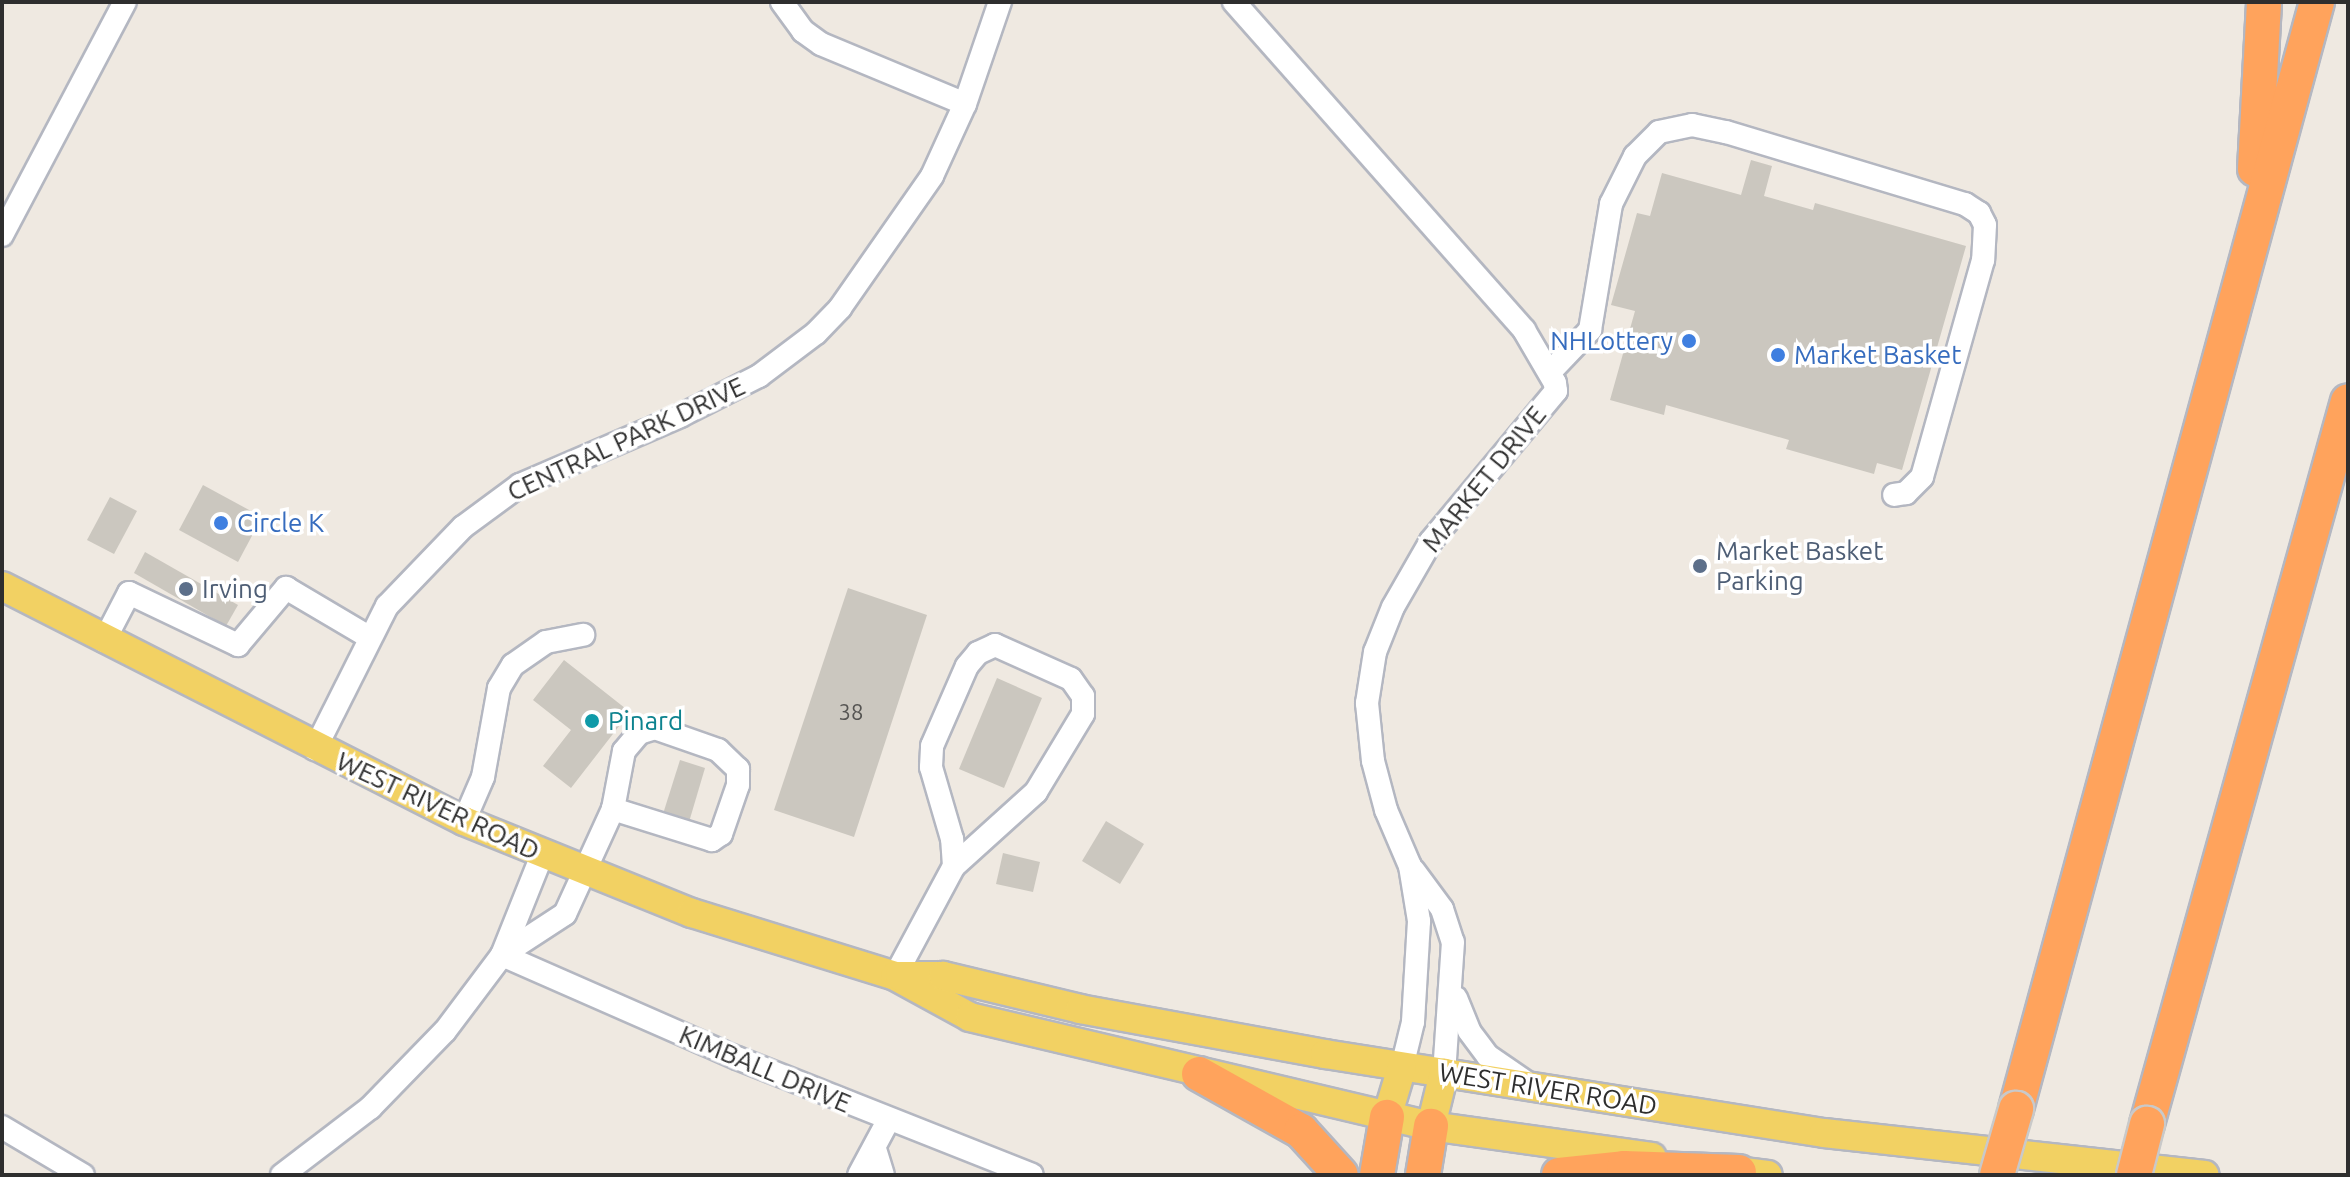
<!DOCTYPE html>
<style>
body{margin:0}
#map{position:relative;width:2350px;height:1177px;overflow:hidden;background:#efe9e1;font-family:Ubuntu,sans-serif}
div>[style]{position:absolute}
.building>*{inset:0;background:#cbc7bf}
.roads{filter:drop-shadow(2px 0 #b4b7c1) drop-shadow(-2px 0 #b4b7c1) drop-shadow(0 2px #b4b7c1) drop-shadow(0 -2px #b4b7c1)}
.minor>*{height:22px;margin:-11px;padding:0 11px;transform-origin:11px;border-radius:11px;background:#fff}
.major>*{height:28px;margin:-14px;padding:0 14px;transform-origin:14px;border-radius:14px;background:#f2d163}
.highway>*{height:34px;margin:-17px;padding:0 17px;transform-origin:17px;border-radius:17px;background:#ffa35c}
.bridges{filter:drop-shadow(2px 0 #c9c9c9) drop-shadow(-2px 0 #c9c9c9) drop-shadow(0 2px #c9c9c9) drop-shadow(0 -2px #c9c9c9)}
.highway-bridge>*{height:34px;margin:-17px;padding:0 17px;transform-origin:17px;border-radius:17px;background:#ffa35c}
.dots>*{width:22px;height:22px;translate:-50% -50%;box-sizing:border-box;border:4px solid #fff;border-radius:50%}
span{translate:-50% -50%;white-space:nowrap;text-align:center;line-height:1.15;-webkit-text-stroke:7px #fff;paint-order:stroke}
.number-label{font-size:22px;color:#555452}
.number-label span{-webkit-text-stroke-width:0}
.shop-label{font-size:26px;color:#366cbe}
.right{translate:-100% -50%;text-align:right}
.left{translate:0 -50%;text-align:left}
.street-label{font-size:26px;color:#2e2e2e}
.service-label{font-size:26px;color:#4e5e75}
.culture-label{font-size:26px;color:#0d838f}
.frame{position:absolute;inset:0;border:4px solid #2e2e2e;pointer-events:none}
</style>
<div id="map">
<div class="building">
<i style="clip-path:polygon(1751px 160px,1772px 166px,1764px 196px,1813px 210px,1815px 203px,1966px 246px,1902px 470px,1877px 463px,1874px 474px,1786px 449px,1789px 440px,1666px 405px,1664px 415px,1610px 400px,1635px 311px,1611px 305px,1637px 213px,1650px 216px,1662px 173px,1741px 195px)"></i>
<i style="clip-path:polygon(203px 485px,262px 517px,238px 562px,179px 530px)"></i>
<i style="clip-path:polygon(110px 497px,137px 511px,114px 554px,87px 540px)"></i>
<i style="clip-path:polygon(145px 552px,238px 605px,226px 626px,134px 573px)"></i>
<i style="clip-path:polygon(848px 588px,927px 615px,854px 837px,774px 810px)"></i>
<i style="clip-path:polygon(564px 660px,630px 712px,571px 788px,543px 766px,571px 730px,533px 700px)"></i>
<i style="clip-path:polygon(997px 678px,1042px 698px,1004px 788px,959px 769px)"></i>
<i style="clip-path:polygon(680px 760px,705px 768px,689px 822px,663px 814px)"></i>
<i style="clip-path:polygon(1106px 821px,1144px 844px,1120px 884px,1082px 861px)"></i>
<i style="clip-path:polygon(1003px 853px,1040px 862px,1033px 892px,996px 884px)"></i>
</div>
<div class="roads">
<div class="minor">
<i style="left:782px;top:2px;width:36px;rotate:54deg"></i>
<i style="left:803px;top:31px;width:22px;rotate:36deg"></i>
<i style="left:821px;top:44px;width:156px;rotate:22.6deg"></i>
<i style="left:1234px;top:2px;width:438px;rotate:48.5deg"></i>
<i style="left:1524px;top:330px;width:61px;rotate:59.7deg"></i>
<i style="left:1555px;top:383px;width:8px;rotate:83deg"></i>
<i style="left:1556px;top:391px;width:195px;rotate:129.8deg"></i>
<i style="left:1431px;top:541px;width:76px;rotate:119.9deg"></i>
<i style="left:1393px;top:607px;width:48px;rotate:111.8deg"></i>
<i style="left:1375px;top:652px;width:52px;rotate:98.9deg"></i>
<i style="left:1367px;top:703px;width:58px;rotate:84.1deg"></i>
<i style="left:1373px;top:761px;width:51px;rotate:75.1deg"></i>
<i style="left:1386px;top:810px;width:61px;rotate:66.8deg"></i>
<i style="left:1410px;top:866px;width:56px;rotate:80.7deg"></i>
<i style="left:1419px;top:921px;width:101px;rotate:93.4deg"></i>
<i style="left:1413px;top:1022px;width:46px;rotate:103.7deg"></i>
<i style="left:2px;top:235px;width:263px;rotate:-62.2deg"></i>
<i style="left:1551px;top:371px;width:57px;rotate:-46.4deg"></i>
<i style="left:1590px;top:330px;width:128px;rotate:-80.5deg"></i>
<i style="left:1611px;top:204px;width:54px;rotate:-63.4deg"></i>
<i style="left:1635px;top:156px;width:34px;rotate:-45deg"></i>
<i style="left:1659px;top:132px;width:34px;rotate:-12deg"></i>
<i style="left:1692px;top:125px;width:35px;rotate:12deg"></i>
<i style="left:1726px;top:132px;width:250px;rotate:16.8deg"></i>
<i style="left:1965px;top:204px;width:17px;rotate:33deg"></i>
<i style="left:1979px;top:213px;width:13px;rotate:63deg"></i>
<i style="left:1985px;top:225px;width:35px;rotate:93deg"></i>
<i style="left:1983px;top:260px;width:225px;rotate:105.7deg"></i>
<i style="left:1922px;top:477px;width:23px;rotate:135deg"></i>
<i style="left:1906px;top:493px;width:12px;rotate:171deg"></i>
<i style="left:104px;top:641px;width:54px;rotate:-62.5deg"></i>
<i style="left:129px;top:593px;width:121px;rotate:25.5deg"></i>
<i style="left:238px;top:645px;width:75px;rotate:-49.9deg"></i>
<i style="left:286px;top:588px;width:96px;rotate:30.6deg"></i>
<i style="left:315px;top:749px;width:160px;rotate:-63.3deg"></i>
<i style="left:387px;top:606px;width:110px;rotate:-46.1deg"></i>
<i style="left:463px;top:527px;width:71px;rotate:-36.4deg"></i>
<i style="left:520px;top:485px;width:174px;rotate:-23.3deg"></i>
<i style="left:680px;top:416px;width:89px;rotate:-26.9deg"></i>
<i style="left:759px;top:376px;width:71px;rotate:-37deg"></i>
<i style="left:816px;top:333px;width:35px;rotate:-46deg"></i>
<i style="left:840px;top:308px;width:161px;rotate:-55.1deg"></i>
<i style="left:932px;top:176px;width:79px;rotate:-65.4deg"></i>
<i style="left:965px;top:104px;width:108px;rotate:-71.1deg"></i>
<i style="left:464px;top:821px;width:48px;rotate:-66.6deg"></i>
<i style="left:483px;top:777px;width:90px;rotate:-79.8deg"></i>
<i style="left:499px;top:688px;width:27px;rotate:-59deg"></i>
<i style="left:513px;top:665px;width:40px;rotate:-34.9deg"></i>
<i style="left:546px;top:642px;width:38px;rotate:-11deg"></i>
<i style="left:1414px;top:871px;width:47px;rotate:53.6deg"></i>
<i style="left:1442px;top:909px;width:35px;rotate:72deg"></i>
<i style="left:1453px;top:942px;width:131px;rotate:93.9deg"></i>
<i style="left:502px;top:955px;width:257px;rotate:23.7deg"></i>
<i style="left:737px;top:1058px;width:317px;rotate:21.6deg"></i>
<i style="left:502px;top:955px;width:75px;rotate:-33.1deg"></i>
<i style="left:565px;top:914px;width:115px;rotate:-65.4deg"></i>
<i style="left:613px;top:809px;width:59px;rotate:-79.3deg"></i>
<i style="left:624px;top:751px;width:23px;rotate:-50deg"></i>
<i style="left:639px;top:733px;width:17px;rotate:-17deg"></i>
<i style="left:655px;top:728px;width:67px;rotate:19.2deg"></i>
<i style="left:718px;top:750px;width:28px;rotate:44deg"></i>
<i style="left:738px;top:769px;width:16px;rotate:90deg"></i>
<i style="left:738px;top:785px;width:52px;rotate:109.1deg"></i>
<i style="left:721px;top:834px;width:11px;rotate:146deg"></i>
<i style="left:712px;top:840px;width:104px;rotate:-162.6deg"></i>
<i style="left:895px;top:976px;width:125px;rotate:-61.8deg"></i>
<i style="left:954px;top:866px;width:27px;rotate:-94deg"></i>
<i style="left:952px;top:839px;width:75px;rotate:-106.3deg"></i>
<i style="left:931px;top:767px;width:21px;rotate:-87deg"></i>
<i style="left:932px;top:746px;width:87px;rotate:-66.4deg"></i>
<i style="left:967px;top:666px;width:17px;rotate:-50deg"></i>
<i style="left:978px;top:653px;width:19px;rotate:-25deg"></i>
<i style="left:995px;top:645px;width:83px;rotate:24.1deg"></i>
<i style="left:1071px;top:679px;width:21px;rotate:55deg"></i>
<i style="left:1083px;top:696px;width:18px;rotate:90deg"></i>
<i style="left:1083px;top:714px;width:91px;rotate:121.1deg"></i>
<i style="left:1036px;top:792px;width:110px;rotate:137.9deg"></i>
<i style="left:1456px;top:998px;width:35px;rotate:68deg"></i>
<i style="left:1469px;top:1031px;width:31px;rotate:53deg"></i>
<i style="left:1488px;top:1056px;width:46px;rotate:34.4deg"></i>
<i style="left:2px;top:1127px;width:94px;rotate:30.7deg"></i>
<i style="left:875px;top:1149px;width:27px;rotate:73deg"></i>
<i style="left:282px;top:1175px;width:111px;rotate:-37.3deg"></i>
<i style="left:370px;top:1108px;width:107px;rotate:-45.8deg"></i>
<i style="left:445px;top:1031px;width:95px;rotate:-53.1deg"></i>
<i style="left:502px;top:955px;width:108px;rotate:-68.2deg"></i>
<i style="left:859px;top:1175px;width:61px;rotate:-61.8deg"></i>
</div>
<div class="major">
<i style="left:2px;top:586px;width:518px;rotate:26.96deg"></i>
<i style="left:464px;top:821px;width:246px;rotate:22deg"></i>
<i style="left:692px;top:913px;width:213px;rotate:17.2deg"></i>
<i style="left:895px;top:976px;width:85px;rotate:28.7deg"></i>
<i style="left:970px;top:1017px;width:474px;rotate:13.3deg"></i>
<i style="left:1431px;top:1126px;width:223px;rotate:8deg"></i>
<i style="left:900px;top:976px;width:43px"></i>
<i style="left:943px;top:976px;width:141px;rotate:13.5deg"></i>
<i style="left:1080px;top:1009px;width:249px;rotate:10.4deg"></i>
<i style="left:1325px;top:1054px;width:505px;rotate:9deg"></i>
<i style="left:1824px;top:1133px;width:383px;rotate:6.3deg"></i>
<i style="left:1387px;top:1117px;width:52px;rotate:-73.3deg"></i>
<i style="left:1431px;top:1126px;width:55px;rotate:-76.2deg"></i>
<i style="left:1720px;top:1169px;width:48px;rotate:7.1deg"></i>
</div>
<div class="highway">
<i style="left:2255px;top:169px;width:167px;rotate:-86.9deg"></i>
<i style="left:1199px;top:1074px;width:117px;rotate:29.2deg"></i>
<i style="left:1301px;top:1131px;width:59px;rotate:47.7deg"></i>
<i style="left:2016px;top:1109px;width:1147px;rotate:-74.79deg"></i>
<i style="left:2147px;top:1124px;width:750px;rotate:-74.46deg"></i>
<i style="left:1377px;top:1175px;width:59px;rotate:-80.2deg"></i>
<i style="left:1423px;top:1175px;width:50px;rotate:-80.7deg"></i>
<i style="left:1559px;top:1175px;width:65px;rotate:-6.1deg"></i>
<i style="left:1624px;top:1168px;width:115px;rotate:2deg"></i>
</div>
</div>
<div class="bridges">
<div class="highway-bridge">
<i style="left:1997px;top:1175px;width:69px;rotate:-73.9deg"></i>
<i style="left:2134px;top:1175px;width:53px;rotate:-75.7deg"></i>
</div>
</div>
<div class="dots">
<i style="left:1689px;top:341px;background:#3f7fe0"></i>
<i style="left:1778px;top:355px;background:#3f7fe0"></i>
<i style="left:221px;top:523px;background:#3f7fe0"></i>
<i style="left:1700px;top:566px;background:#5c6f8a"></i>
<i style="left:186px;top:589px;background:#5c6f8a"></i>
<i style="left:592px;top:721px;background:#0f9aa8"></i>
</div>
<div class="number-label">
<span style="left:851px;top:712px">38</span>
</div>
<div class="shop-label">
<span class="right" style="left:1673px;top:341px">NHLottery</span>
<span class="left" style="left:1794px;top:355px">Market Basket</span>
<span class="left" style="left:237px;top:523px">Circle K</span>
</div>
<div class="street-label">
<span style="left:626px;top:439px;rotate:-25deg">CENTRAL PARK DRIVE</span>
<span style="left:1484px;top:479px;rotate:-51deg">MARKET DRIVE</span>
<span style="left:438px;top:806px;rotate:25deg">WEST RIVER ROAD</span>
<span style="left:765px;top:1069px;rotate:23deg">KIMBALL DRIVE</span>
<span style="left:1548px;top:1089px;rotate:9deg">WEST RIVER ROAD</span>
</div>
<div class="service-label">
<span class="left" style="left:1716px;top:566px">Market Basket<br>Parking</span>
<span class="left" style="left:202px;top:589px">Irving</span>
</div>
<div class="culture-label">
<span class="left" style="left:608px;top:721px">Pinard</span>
</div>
<div class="frame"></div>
</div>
